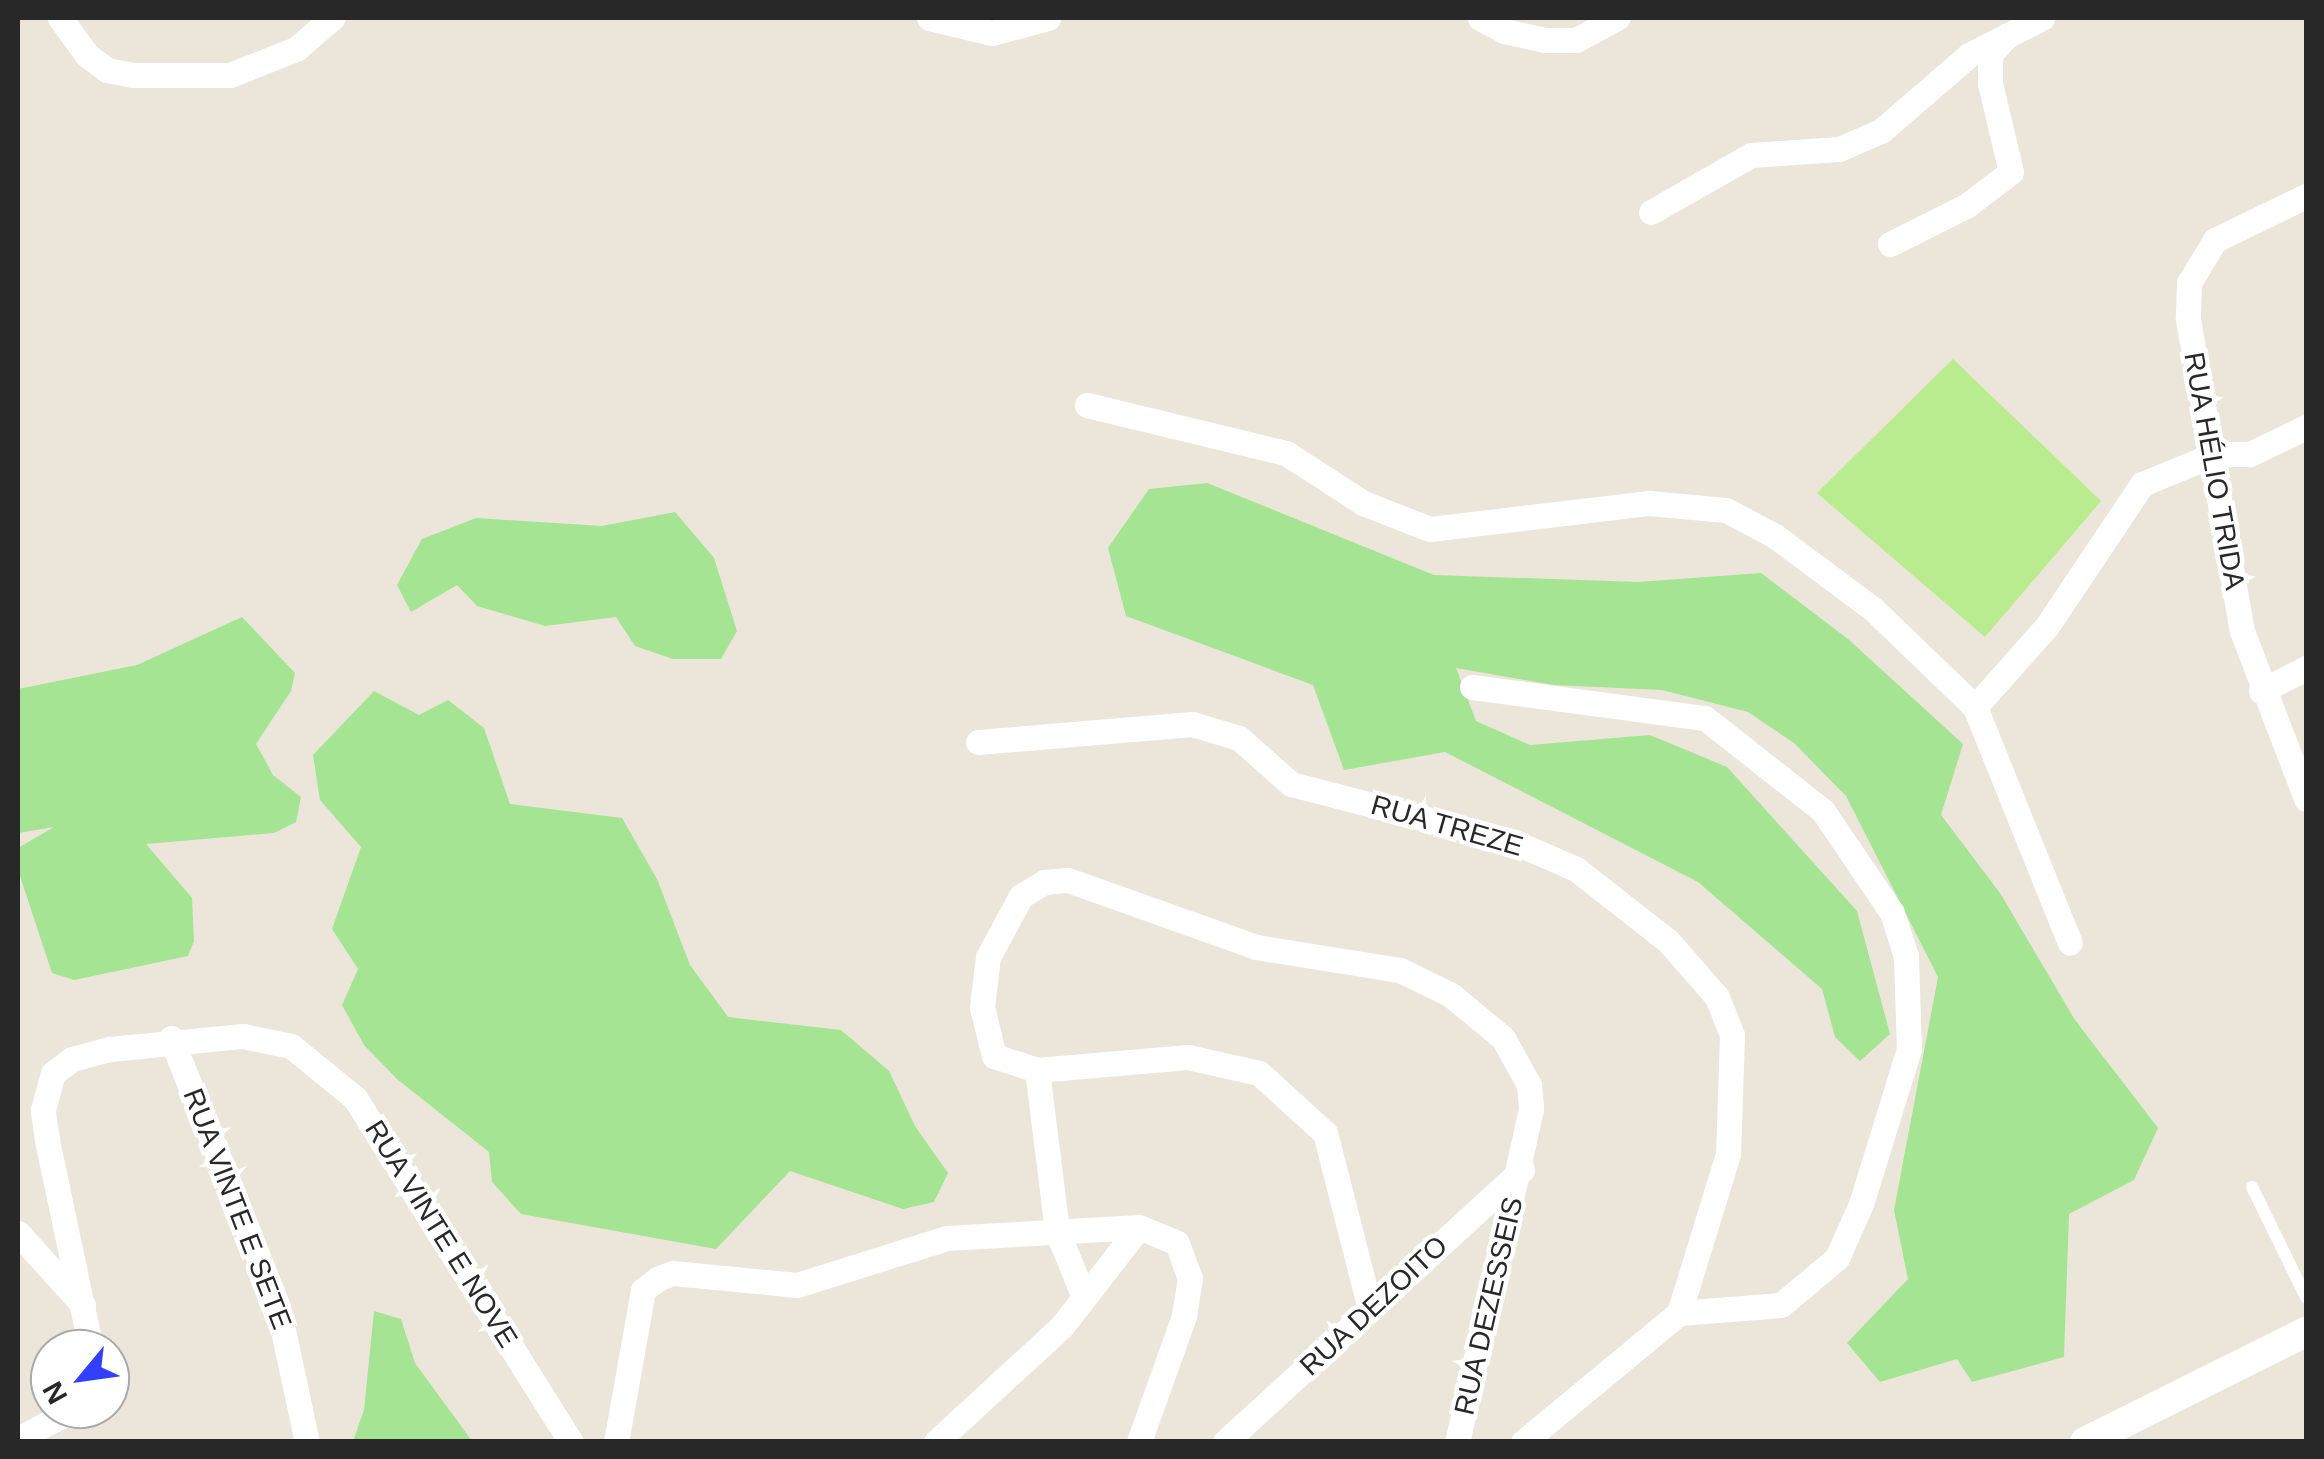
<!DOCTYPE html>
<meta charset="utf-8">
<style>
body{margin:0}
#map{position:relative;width:2324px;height:1459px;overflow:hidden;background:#ebe6d9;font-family:Arial,sans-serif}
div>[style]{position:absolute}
.green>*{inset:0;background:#a4e493}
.pitch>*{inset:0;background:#b8ec8e}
.service>*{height:12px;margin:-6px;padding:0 6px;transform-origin:6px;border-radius:6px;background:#fff}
.minor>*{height:25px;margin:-12.5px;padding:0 12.5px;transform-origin:12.5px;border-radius:12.5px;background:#fff}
.tertiary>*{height:30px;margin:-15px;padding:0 15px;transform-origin:15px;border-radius:15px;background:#fff}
span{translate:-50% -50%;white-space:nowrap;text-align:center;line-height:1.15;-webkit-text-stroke:9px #fff;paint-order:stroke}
.street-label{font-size:28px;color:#282828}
.frame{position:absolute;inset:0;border:20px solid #282828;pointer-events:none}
.north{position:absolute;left:30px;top:1329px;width:100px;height:100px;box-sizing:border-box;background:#fff;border:2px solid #a9a9a9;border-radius:50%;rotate:241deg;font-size:28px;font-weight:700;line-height:40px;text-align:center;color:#282828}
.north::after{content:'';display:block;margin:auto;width:35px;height:45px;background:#323fff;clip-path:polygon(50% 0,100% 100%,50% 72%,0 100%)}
</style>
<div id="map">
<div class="green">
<i style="clip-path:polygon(1207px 483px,1434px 575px,1638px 582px,1761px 573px,1848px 639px,1963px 744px,1941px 815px,2000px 893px,2075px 1020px,2158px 1128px,2134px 1180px,2069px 1214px,2064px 1357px,1972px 1382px,1957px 1359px,1880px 1382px,1847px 1343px,1908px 1279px,1894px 1210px,1938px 977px,1846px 796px,1794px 743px,1748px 712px,1662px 690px,1554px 685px,1456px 668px,1476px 721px,1530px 745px,1650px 735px,1727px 767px,1857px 911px,1890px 1034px,1860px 1061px,1835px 1037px,1822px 989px,1698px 882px,1445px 752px,1344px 770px,1313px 685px,1126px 616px,1108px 548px,1149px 489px)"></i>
<i style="clip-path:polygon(675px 512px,714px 558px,737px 631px,721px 659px,673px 659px,635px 646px,616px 617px,545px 626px,477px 606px,457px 585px,411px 612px,397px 585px,422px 539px,476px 518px,602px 526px)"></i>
<i style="clip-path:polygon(242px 617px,295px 673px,291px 691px,256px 744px,273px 775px,301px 797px,296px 822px,274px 833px,146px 844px,192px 898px,194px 941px,188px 956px,74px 980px,52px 973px,18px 870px,18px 848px,54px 827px,18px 833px,18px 689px,137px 665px)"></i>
<i style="clip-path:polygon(374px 691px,419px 715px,448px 700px,484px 728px,510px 804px,622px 818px,657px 879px,690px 965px,728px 1017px,841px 1030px,889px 1071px,915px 1126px,948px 1173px,934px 1202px,903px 1209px,790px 1171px,716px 1249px,521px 1214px,492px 1182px,489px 1152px,397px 1079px,364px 1045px,342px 1005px,358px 969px,332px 929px,361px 847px,320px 800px,313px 755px)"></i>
<i style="clip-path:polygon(374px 1311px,401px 1319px,415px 1363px,472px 1441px,353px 1441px,364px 1410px)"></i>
</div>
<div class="pitch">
<i style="clip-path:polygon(1953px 359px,2101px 501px,1985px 637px,1817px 493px)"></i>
</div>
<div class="service">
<i style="left:2252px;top:1187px;width:123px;rotate:63.9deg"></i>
</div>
<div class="minor">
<i style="left:60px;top:18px;width:46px;rotate:53.9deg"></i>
<i style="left:87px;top:55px;width:25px;rotate:37deg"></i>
<i style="left:107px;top:70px;width:25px;rotate:11deg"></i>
<i style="left:132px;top:75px;width:98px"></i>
<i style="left:230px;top:75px;width:71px;rotate:-21.5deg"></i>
<i style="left:296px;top:49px;width:48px;rotate:-40.7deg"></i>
<i style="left:929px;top:18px;width:65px;rotate:13.4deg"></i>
<i style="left:992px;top:33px;width:58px;rotate:-15deg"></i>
<i style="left:1480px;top:18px;width:27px;rotate:28deg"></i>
<i style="left:1504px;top:31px;width:42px;rotate:12.4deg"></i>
<i style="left:1545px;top:40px;width:31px"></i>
<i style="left:1576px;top:40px;width:47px;rotate:-28.2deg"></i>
<i style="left:2306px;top:196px;width:101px;rotate:154.2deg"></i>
<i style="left:2215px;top:240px;width:50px;rotate:121.2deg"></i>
<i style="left:2189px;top:283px;width:36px;rotate:92deg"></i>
<i style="left:2188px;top:319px;width:317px;rotate:80.2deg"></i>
<i style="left:2242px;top:631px;width:180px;rotate:69.1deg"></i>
<i style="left:1651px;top:212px;width:115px;rotate:-29.7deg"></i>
<i style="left:1751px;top:155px;width:88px;rotate:-3.9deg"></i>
<i style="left:1839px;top:149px;width:46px;rotate:-23.2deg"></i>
<i style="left:1881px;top:131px;width:116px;rotate:-40.8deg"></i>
<i style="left:1969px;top:55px;width:82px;rotate:-26.9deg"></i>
<i style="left:1890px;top:244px;width:85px;rotate:-26.6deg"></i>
<i style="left:1966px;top:206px;width:56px;rotate:-37.1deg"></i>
<i style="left:2011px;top:172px;width:91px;rotate:-103.3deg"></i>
<i style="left:1990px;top:83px;width:29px;rotate:-90deg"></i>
<i style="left:1990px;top:54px;width:26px;rotate:-47deg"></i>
<i style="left:1087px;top:405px;width:205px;rotate:13.6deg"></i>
<i style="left:1286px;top:453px;width:92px;rotate:33deg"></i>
<i style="left:1363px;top:503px;width:72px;rotate:21.2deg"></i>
<i style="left:1430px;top:529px;width:221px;rotate:-6.8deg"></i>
<i style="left:1649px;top:503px;width:77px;rotate:5.2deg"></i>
<i style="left:1726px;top:510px;width:55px;rotate:28deg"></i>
<i style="left:1775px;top:536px;width:122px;rotate:36.7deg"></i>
<i style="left:1873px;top:609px;width:141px;rotate:43.9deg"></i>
<i style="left:1975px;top:707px;width:254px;rotate:68.1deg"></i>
<i style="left:1472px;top:687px;width:235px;rotate:7.6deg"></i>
<i style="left:1705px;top:718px;width:150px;rotate:38.2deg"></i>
<i style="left:1823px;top:811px;width:123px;rotate:55.9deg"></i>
<i style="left:1892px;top:913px;width:45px;rotate:72deg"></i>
<i style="left:1906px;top:956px;width:93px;rotate:88.2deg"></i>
<i style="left:1909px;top:1049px;width:162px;rotate:107.2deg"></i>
<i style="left:1861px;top:1204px;width:59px;rotate:114deg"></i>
<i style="left:1837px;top:1258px;width:73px;rotate:140deg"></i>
<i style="left:1781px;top:1305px;width:102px;rotate:175.5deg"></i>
<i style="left:2261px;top:691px;width:51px;rotate:-27.1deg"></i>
<i style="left:1975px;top:707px;width:108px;rotate:-48.4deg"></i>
<i style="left:2047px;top:626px;width:171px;rotate:-56.2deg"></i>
<i style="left:2142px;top:484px;width:79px;rotate:-22.3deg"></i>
<i style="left:2215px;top:454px;width:35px"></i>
<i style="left:2250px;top:454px;width:62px;rotate:-25.7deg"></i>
<i style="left:978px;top:742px;width:215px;rotate:-4.8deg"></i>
<i style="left:1192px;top:724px;width:49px;rotate:16.6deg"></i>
<i style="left:1239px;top:738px;width:69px;rotate:41.5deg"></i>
<i style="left:1291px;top:784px;width:228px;rotate:14.5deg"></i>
<i style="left:1512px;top:841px;width:70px;rotate:23.6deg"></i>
<i style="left:1576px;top:869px;width:117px;rotate:38deg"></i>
<i style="left:1668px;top:941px;width:74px;rotate:48.8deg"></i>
<i style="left:1717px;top:997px;width:41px;rotate:68.5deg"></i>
<i style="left:1732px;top:1035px;width:119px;rotate:91.9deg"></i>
<i style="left:1728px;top:1154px;width:166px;rotate:107.1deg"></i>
<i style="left:1679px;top:1313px;width:202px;rotate:140.4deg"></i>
<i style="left:171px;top:1038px;width:289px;rotate:68.3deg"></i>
<i style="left:278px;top:1307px;width:138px;rotate:77.9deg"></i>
<i style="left:1037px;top:1070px;width:162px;rotate:82.9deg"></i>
<i style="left:1057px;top:1231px;width:71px;rotate:67.8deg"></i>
<i style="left:18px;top:1233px;width:97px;rotate:47.9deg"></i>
<i style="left:1370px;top:1309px;width:182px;rotate:-104.3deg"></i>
<i style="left:1325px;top:1133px;width:89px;rotate:-137.7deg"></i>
<i style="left:1259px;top:1073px;width:73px;rotate:-167.3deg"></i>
<i style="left:1188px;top:1057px;width:152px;rotate:175.1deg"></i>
<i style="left:1037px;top:1070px;width:45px;rotate:-162deg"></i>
<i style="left:994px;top:1056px;width:50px;rotate:-103.8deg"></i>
<i style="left:982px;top:1007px;width:50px;rotate:-83.2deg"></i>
<i style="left:988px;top:957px;width:69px;rotate:-61.6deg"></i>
<i style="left:1021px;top:896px;width:27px;rotate:-31deg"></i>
<i style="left:1044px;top:882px;width:24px;rotate:-5deg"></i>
<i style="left:1068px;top:880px;width:200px;rotate:19.6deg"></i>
<i style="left:1256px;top:947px;width:146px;rotate:9.1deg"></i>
<i style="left:1400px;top:970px;width:57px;rotate:26.1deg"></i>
<i style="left:1451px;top:995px;width:67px;rotate:39.6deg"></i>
<i style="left:1503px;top:1038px;width:54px;rotate:61deg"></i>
<i style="left:1529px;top:1085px;width:24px;rotate:85deg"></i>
<i style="left:1531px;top:1109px;width:341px;rotate:102.5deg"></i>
<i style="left:91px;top:1349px;width:214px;rotate:-101.9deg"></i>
<i style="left:47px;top:1140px;width:30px;rotate:-98deg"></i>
<i style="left:43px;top:1110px;width:38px;rotate:-75deg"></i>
<i style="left:53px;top:1073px;width:24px;rotate:-36deg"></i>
<i style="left:72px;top:1059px;width:39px;rotate:-15deg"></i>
<i style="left:110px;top:1049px;width:134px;rotate:-5.6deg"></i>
<i style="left:243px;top:1036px;width:49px;rotate:11.8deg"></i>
<i style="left:291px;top:1046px;width:82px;rotate:39.1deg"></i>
<i style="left:355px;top:1098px;width:406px;rotate:57.9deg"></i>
<i style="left:18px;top:1439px;width:64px;rotate:-28.2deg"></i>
<i style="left:616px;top:1442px;width:154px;rotate:-79.9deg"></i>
<i style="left:643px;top:1290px;width:20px;rotate:-37deg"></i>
<i style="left:659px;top:1278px;width:15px;rotate:-20deg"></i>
<i style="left:673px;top:1273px;width:125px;rotate:5.5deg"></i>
<i style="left:797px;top:1285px;width:157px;rotate:-17.4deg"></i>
<i style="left:947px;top:1238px;width:192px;rotate:-3.3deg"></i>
<i style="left:1139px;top:1227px;width:41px;rotate:22.8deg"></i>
<i style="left:1177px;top:1243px;width:37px;rotate:70deg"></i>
<i style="left:1190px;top:1278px;width:38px;rotate:99deg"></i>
<i style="left:1184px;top:1316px;width:134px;rotate:109.7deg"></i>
<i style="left:936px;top:1442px;width:171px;rotate:-42.6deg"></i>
<i style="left:1062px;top:1326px;width:125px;rotate:-52.1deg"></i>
<i style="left:1225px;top:1442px;width:403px;rotate:-42.5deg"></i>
</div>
<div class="tertiary">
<i style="left:2085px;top:1442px;width:247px;rotate:-26.5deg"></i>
</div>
<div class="street-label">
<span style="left:2214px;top:471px;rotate:80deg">RUA HÉLIO TRIDA</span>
<span style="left:1447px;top:826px;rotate:16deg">RUA TREZE</span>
<span style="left:237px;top:1209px;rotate:69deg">RUA VINTE E SETE</span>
<span style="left:441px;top:1234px;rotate:58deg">RUA VINTE E NOVE</span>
<span style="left:1374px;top:1306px;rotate:-43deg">RUA DEZOITO</span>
<span style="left:1489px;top:1306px;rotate:-77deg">RUA DEZESSEIS</span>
</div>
<div class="frame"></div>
<div class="north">N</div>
</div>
